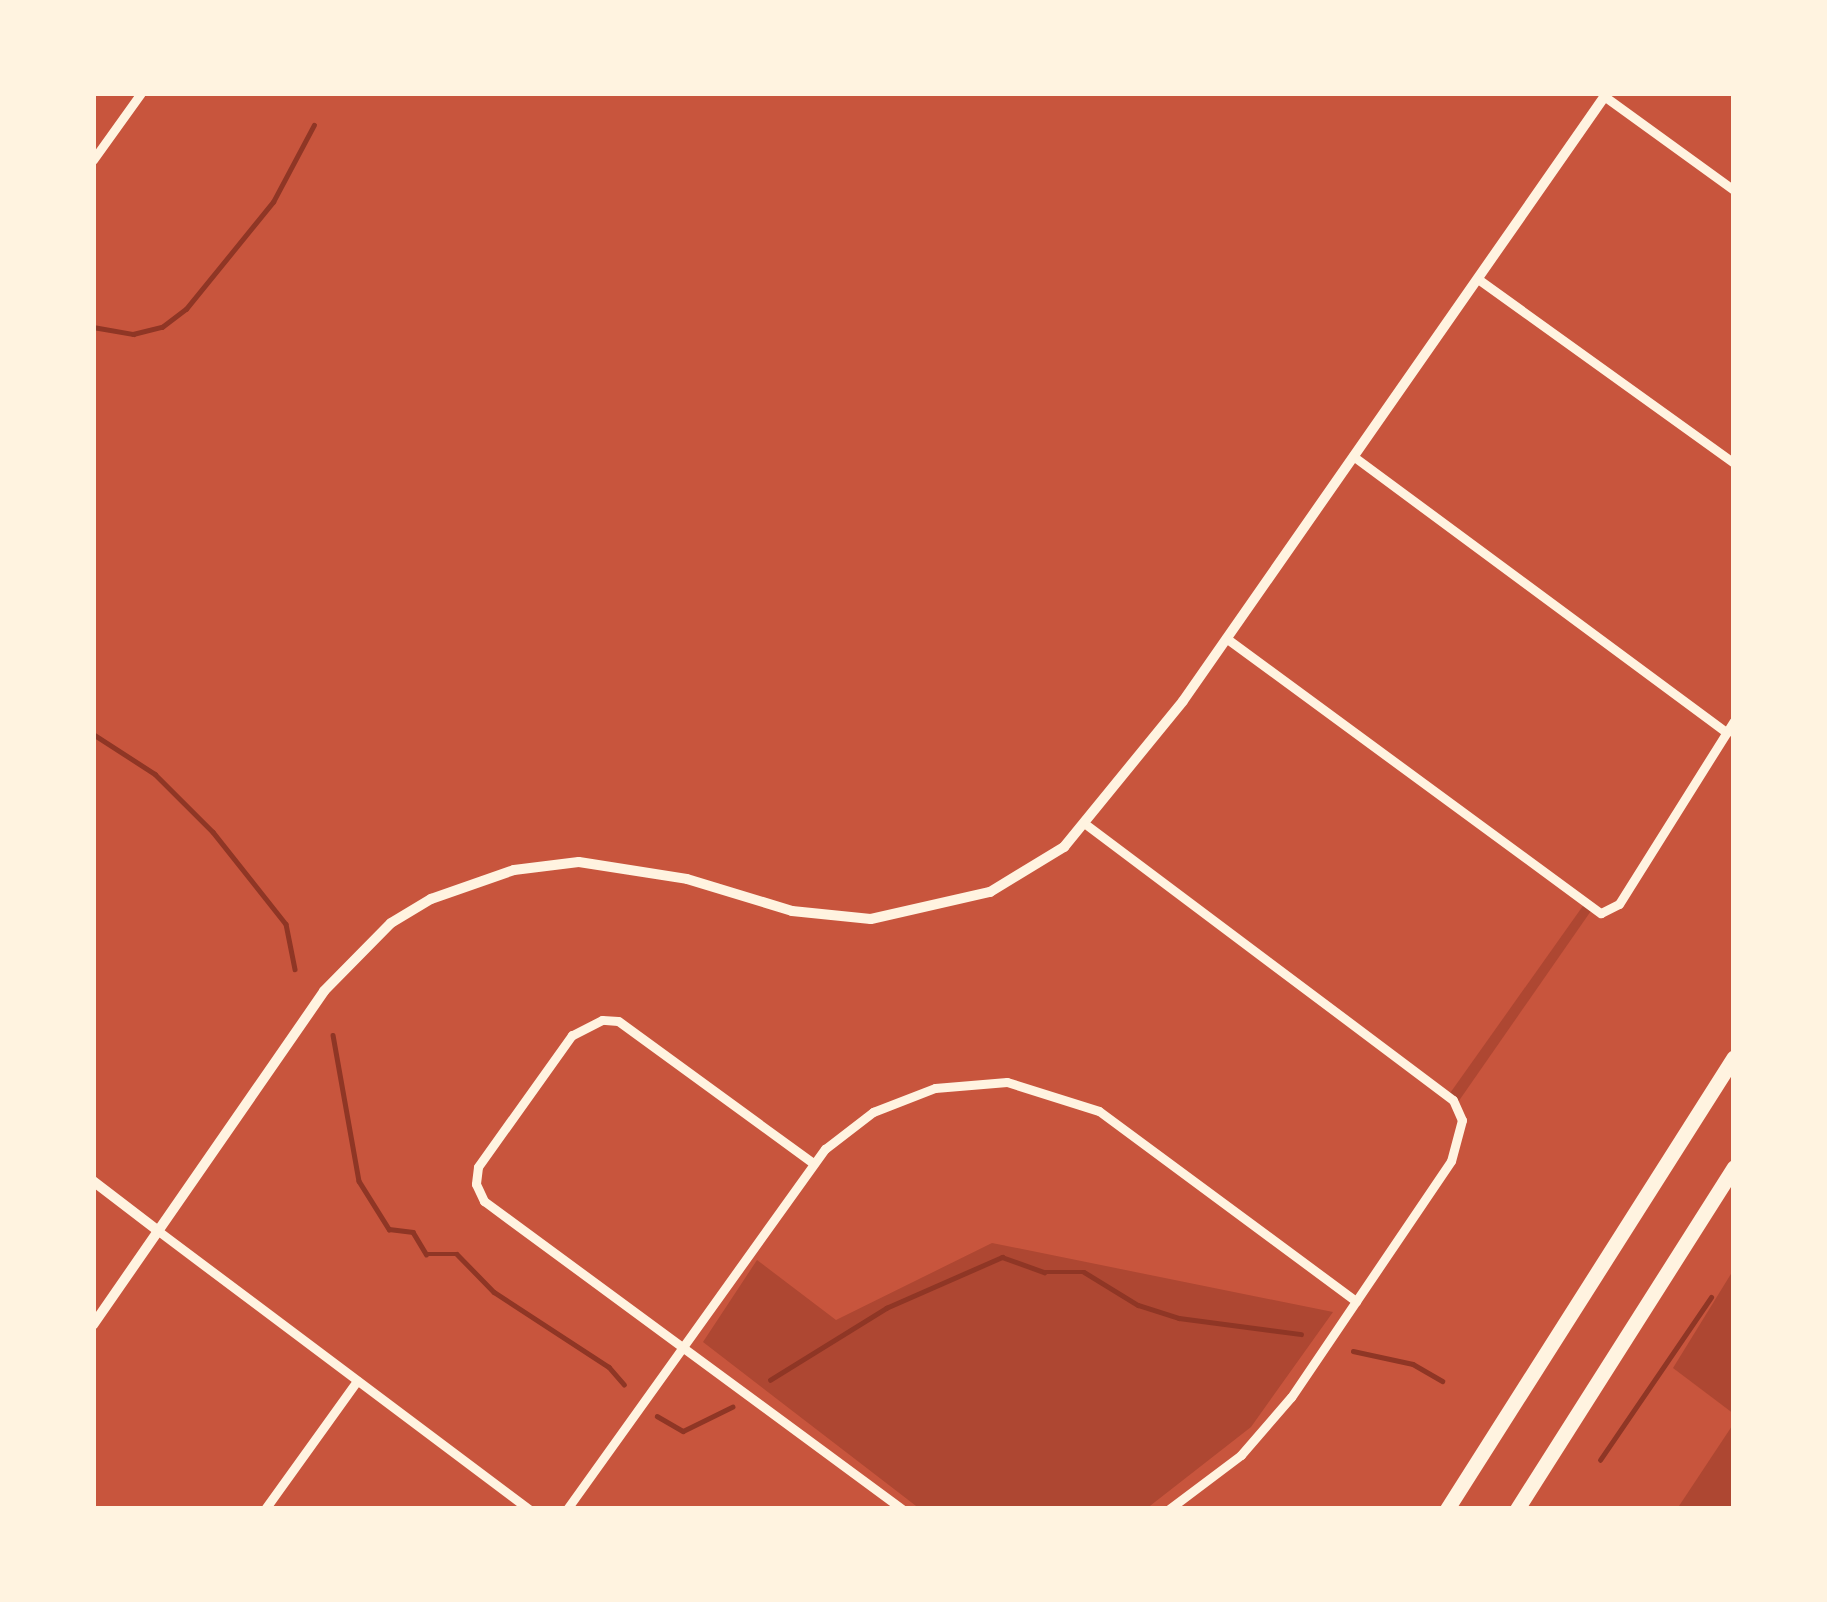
<!DOCTYPE html>
<style>
body{margin:0}
#map{position:relative;width:1827px;height:1602px;overflow:hidden;background:#c8553d;font-family:"PT Sans Narrow",sans-serif}
div>[style]{position:absolute}
.green>*{inset:0;background:#ae4732}
.stream>*{height:4.5px;margin:-2.25px;padding:0 2.25px;transform-origin:2.25px;border-radius:2.25px;background:#8f3625}
.minor>*{height:9px;margin:-4.5px;padding:0 4.5px;transform-origin:4.5px;border-radius:4.5px;background:#fff3e0}
.tertiary>*{height:10px;margin:-5px;padding:0 5px;transform-origin:5px;border-radius:5px;background:#fff3e0}
.motorway>*{height:15px;margin:-7.5px;padding:0 7.5px;transform-origin:7.5px;border-radius:7.5px;background:#fff3e0}
span{translate:-50% -50%;white-space:nowrap;text-align:center;line-height:1.15;-webkit-text-stroke:9px #fff3e0;paint-order:stroke}
.frame{position:absolute;inset:0;border:96px solid #fff3e0;pointer-events:none}
</style>
<div id="map">
<div class="green">
<i style="clip-path:polygon(1585px 903px,1593px 908px,1456px 1105px,1448px 1096px)"></i>
<i style="clip-path:polygon(992px 1243px,1333px 1312px,1251px 1427px,1146px 1509px,920px 1509px,703px 1342px,757px 1260px,836px 1320px)"></i>
<i style="clip-path:polygon(1734px 1269px,1734px 1414px,1673px 1368px)"></i>
<i style="clip-path:polygon(1734px 1423px,1734px 1509px,1677px 1509px)"></i>
</div>
<div class="stream">
<i style="left:93px;top:327px;width:41px;rotate:9.9deg"></i>
<i style="left:133px;top:334px;width:30px;rotate:-14deg"></i>
<i style="left:162px;top:327px;width:30px;rotate:-37deg"></i>
<i style="left:186px;top:309px;width:138px;rotate:-50.9deg"></i>
<i style="left:273px;top:202px;width:87px;rotate:-62deg"></i>
<i style="left:93px;top:734px;width:74px;rotate:32.8deg"></i>
<i style="left:155px;top:774px;width:82px;rotate:45deg"></i>
<i style="left:213px;top:832px;width:117px;rotate:51.6deg"></i>
<i style="left:286px;top:924px;width:46px;rotate:78.7deg"></i>
<i style="left:333px;top:1035px;width:148px;rotate:79.9deg"></i>
<i style="left:359px;top:1181px;width:57px;rotate:58deg"></i>
<i style="left:389px;top:1229px;width:24px;rotate:7deg"></i>
<i style="left:413px;top:1232px;width:26px;rotate:59deg"></i>
<i style="left:426px;top:1254px;width:31px"></i>
<i style="left:457px;top:1254px;width:53px;rotate:45.8deg"></i>
<i style="left:494px;top:1292px;width:137px;rotate:33.1deg"></i>
<i style="left:609px;top:1367px;width:23px;rotate:49deg"></i>
<i style="left:1353px;top:1351px;width:61px;rotate:12.2deg"></i>
<i style="left:1413px;top:1364px;width:34px;rotate:30deg"></i>
<i style="left:770px;top:1380px;width:137px;rotate:-31.8deg"></i>
<i style="left:886px;top:1308px;width:127px;rotate:-23.7deg"></i>
<i style="left:1002px;top:1257px;width:45px;rotate:19.7deg"></i>
<i style="left:1044px;top:1272px;width:40px"></i>
<i style="left:1084px;top:1272px;width:63px;rotate:31.4deg"></i>
<i style="left:1138px;top:1305px;width:43px;rotate:17.6deg"></i>
<i style="left:1179px;top:1318px;width:123px;rotate:7.5deg"></i>
<i style="left:657px;top:1416px;width:30px;rotate:30deg"></i>
<i style="left:683px;top:1431px;width:55px;rotate:-26.1deg"></i>
<i style="left:1600px;top:1460px;width:197px;rotate:-55.7deg"></i>
</div>
<div class="minor">
<i style="left:1604px;top:96px;width:160px;rotate:35.9deg"></i>
<i style="left:93px;top:160px;width:82px;rotate:-54.4deg"></i>
<i style="left:1478px;top:279px;width:315px;rotate:35.7deg"></i>
<i style="left:1353px;top:456px;width:465px;rotate:36.5deg"></i>
<i style="left:1226px;top:638px;width:465px;rotate:36.3deg"></i>
<i style="left:1601px;top:913px;width:20px;rotate:-27deg"></i>
<i style="left:1619px;top:904px;width:216px;rotate:-57.9deg"></i>
<i style="left:1088px;top:826px;width:456px;rotate:36.9deg"></i>
<i style="left:1453px;top:1100px;width:22px;rotate:66deg"></i>
<i style="left:1462px;top:1120px;width:42px;rotate:105deg"></i>
<i style="left:1451px;top:1161px;width:285px;rotate:124.1deg"></i>
<i style="left:1291px;top:1397px;width:77px;rotate:130.8deg"></i>
<i style="left:1241px;top:1455px;width:90px;rotate:143.1deg"></i>
<i style="left:813px;top:1163px;width:241px;rotate:-143.9deg"></i>
<i style="left:618px;top:1021px;width:16px;rotate:-176deg"></i>
<i style="left:602px;top:1020px;width:34px;rotate:153deg"></i>
<i style="left:572px;top:1035px;width:162px;rotate:125.5deg"></i>
<i style="left:478px;top:1167px;width:17px;rotate:97deg"></i>
<i style="left:476px;top:1184px;width:19px;rotate:65deg"></i>
<i style="left:484px;top:1201px;width:519px;rotate:36.38deg"></i>
<i style="left:157px;top:1230px;width:465px;rotate:36.9deg"></i>
<i style="left:265px;top:1509px;width:158px;rotate:-54.3deg"></i>
<i style="left:567px;top:1509px;width:443px;rotate:-54.4deg"></i>
<i style="left:825px;top:1149px;width:61px;rotate:-37.6deg"></i>
<i style="left:873px;top:1112px;width:66px;rotate:-21.2deg"></i>
<i style="left:935px;top:1088px;width:72px;rotate:-4.8deg"></i>
<i style="left:1007px;top:1082px;width:96px;rotate:17.5deg"></i>
<i style="left:1099px;top:1111px;width:320px;rotate:36.5deg"></i>
</div>
<div class="tertiary">
<i style="left:93px;top:1181px;width:81px;rotate:37.4deg"></i>
<i style="left:93px;top:1325px;width:406px;rotate:-55.3deg"></i>
<i style="left:324px;top:991px;width:95px;rotate:-45.4deg"></i>
<i style="left:391px;top:923px;width:47px;rotate:-31deg"></i>
<i style="left:431px;top:899px;width:88px;rotate:-19.3deg"></i>
<i style="left:514px;top:870px;width:65px;rotate:-7deg"></i>
<i style="left:579px;top:862px;width:109px;rotate:8.9deg"></i>
<i style="left:687px;top:879px;width:110px;rotate:16.9deg"></i>
<i style="left:792px;top:911px;width:79px;rotate:5.8deg"></i>
<i style="left:871px;top:919px;width:122px;rotate:-12.8deg"></i>
<i style="left:990px;top:892px;width:87px;rotate:-31.3deg"></i>
<i style="left:1064px;top:847px;width:188px;rotate:-50.8deg"></i>
<i style="left:1183px;top:701px;width:741px;rotate:-55.11deg"></i>
</div>
<div class="motorway">
<i style="left:1447px;top:1509px;width:535px;rotate:-57.59deg"></i>
<i style="left:1517px;top:1509px;width:405px;rotate:-57.6deg"></i>
</div>
<div class="frame"></div>
</div>
